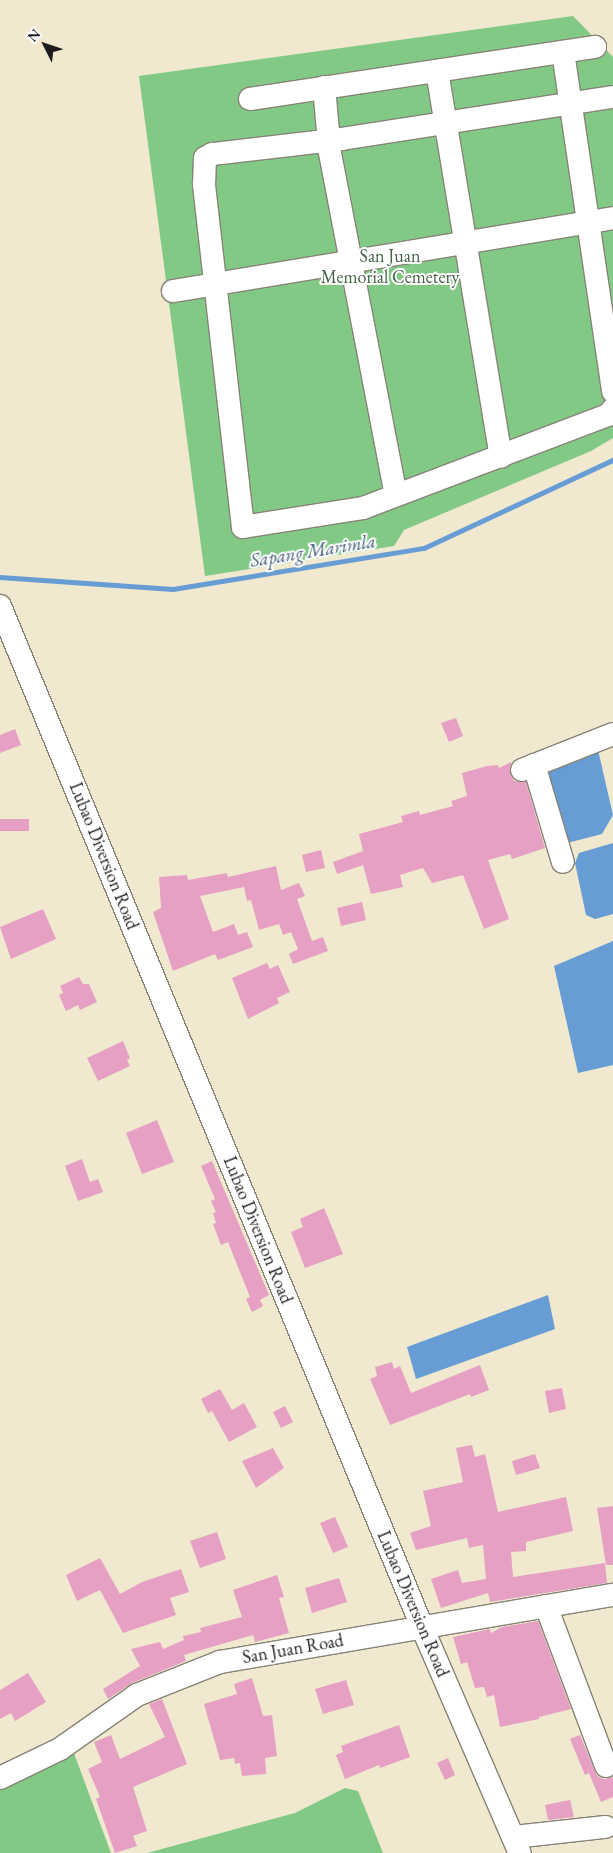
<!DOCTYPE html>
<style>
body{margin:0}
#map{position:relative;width:613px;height:1853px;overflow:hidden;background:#f0e9cf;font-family:"EB Garamond",serif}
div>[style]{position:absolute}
.green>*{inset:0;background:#81c985}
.water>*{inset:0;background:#679dd4}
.stream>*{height:4.5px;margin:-2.25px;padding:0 2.25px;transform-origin:2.25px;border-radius:2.25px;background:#679dd4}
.building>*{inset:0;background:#e5a0c3}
.roads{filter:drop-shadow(1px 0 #868276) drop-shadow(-1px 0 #868276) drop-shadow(0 1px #868276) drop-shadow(0 -1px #868276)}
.minor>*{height:22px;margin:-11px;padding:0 11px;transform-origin:11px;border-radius:11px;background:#fff}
span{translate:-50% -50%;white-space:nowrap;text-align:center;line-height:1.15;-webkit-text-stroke:4px #fff;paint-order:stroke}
.park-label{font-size:18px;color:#446146}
.street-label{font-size:18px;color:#1c1c1c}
.water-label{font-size:19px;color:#425c78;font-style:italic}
.north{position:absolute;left:20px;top:20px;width:50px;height:50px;-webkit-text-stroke:4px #fff;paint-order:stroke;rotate:311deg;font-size:14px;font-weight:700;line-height:20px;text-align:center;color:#1c1c1c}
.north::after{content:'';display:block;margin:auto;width:18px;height:22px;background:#1c1c1c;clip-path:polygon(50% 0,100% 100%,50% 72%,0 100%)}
</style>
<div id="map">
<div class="green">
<i style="clip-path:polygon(573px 16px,613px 57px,613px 438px,591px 451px,404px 530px,394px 546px,205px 576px,139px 76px)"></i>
<i style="clip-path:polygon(72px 1748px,111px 1853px,0 1853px,0 1785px)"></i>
<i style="clip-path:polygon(345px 1788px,358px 1791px,383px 1853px,147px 1853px,295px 1813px)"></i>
</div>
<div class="water">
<i style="clip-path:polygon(598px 750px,613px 815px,602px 834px,567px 843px,545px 769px)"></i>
<i style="clip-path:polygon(613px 843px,613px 914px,595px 919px,586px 915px,575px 863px,579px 853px)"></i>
<i style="clip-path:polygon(613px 941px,613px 1065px,578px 1073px,554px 966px)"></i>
<i style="clip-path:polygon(548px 1295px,555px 1329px,416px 1379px,407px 1347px)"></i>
</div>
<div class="stream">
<i style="left:0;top:577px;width:173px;rotate:4deg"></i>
<i style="left:173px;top:589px;width:254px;rotate:-9.3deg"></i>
<i style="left:424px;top:548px;width:208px;rotate:-25deg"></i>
</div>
<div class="building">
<i style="clip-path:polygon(456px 718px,463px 736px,449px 742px,441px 723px)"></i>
<i style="clip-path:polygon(15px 729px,21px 745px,0 753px,0 735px)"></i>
<i style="clip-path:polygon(511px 762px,510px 774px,514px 781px,526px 782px,545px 848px,512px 859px,510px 854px,488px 860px,509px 919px,484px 929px,463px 875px,432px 883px,423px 868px,400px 875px,403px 887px,371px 894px,363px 865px,337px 874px,333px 862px,363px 851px,359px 834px,403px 822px,401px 816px,419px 811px,420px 815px,453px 806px,451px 801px,467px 796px,462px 773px,487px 766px,498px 765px,499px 768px)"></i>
<i style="clip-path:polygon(0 819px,29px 819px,29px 831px,0 831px)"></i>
<i style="clip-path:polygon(321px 850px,325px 868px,306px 872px,302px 855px)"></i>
<i style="clip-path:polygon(276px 866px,281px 890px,299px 883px,305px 896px,297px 899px,312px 941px,323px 937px,328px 951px,293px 964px,289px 954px,298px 949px,291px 932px,283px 935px,279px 924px,259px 930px,251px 900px,247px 901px,244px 887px,200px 896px,213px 932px,234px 924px,238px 935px,247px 932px,253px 947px,218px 960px,215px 954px,173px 971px,153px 912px,161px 908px,159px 877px,187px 875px,188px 880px,227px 873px,228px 877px)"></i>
<i style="clip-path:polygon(362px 902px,366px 920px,341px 926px,337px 908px)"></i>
<i style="clip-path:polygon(43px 909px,56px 939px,11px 959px,0 927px)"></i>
<i style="clip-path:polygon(267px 963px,270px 969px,278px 965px,290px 992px,277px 998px,279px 1003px,248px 1019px,232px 978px)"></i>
<i style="clip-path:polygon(79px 977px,83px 984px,89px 984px,97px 1002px,80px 1010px,78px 1005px,66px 1011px,59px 995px,63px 993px,60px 986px)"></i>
<i style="clip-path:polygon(123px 1041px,130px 1058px,127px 1060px,130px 1066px,98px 1081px,87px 1058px)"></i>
<i style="clip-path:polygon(157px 1120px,174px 1162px,142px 1174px,126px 1133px)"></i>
<i style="clip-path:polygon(82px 1159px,90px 1182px,98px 1179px,103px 1192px,78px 1201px,65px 1166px)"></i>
<i style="clip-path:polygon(212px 1161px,269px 1295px,260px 1300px,263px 1306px,252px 1312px,246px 1299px,250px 1297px,228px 1242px,221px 1245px,213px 1224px,216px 1223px,213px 1213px,216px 1212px,211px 1201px,215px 1199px,201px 1166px)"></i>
<i style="clip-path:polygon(324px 1208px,343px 1254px,305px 1268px,291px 1232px,303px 1227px,300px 1219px)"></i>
<i style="clip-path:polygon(392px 1362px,394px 1369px,400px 1366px,411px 1393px,480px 1365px,489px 1390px,471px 1397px,470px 1394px,390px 1425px,370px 1379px,377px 1376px,375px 1367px)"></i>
<i style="clip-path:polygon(562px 1388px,566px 1409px,549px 1413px,545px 1391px)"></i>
<i style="clip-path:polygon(220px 1389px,232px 1410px,244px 1403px,257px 1427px,229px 1442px,212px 1411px,208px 1413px,201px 1399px)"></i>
<i style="clip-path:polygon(285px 1406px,293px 1422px,281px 1428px,273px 1412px)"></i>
<i style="clip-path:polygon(472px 1445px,475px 1457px,485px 1454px,498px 1512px,566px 1497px,573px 1531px,526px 1542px,526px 1551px,511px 1552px,513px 1577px,605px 1563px,607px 1583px,490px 1602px,488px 1593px,441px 1608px,431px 1579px,458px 1570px,462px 1583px,486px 1579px,483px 1545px,469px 1548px,467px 1538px,416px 1550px,410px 1533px,431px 1526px,423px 1491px,463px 1482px,456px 1448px)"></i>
<i style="clip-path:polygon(273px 1448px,284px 1468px,256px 1488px,242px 1461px)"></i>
<i style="clip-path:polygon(535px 1454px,540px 1468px,516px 1475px,512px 1461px)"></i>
<i style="clip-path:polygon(613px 1506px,613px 1565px,606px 1565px,597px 1508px)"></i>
<i style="clip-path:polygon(335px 1517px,348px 1547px,333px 1553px,320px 1523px)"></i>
<i style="clip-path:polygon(217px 1532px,226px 1559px,200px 1568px,190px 1541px)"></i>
<i style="clip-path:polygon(100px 1558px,120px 1594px,142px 1582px,181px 1569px,189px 1592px,170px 1598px,176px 1615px,123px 1633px,100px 1590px,77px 1601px,66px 1575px)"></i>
<i style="clip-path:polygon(277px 1575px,284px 1597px,279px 1598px,289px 1633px,255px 1642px,253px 1635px,184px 1655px,186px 1661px,132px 1683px,108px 1699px,103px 1689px,140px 1666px,131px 1649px,160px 1642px,163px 1649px,184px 1640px,183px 1636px,201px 1632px,200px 1628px,242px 1617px,233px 1590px)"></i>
<i style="clip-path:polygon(339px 1578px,347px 1602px,312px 1613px,305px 1588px)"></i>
<i style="clip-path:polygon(538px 1621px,571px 1709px,539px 1717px,539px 1719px,500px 1727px,494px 1695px,487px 1697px,484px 1687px,475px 1688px,467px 1662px,461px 1664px,453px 1637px,490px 1629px,491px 1633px,502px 1627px)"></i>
<i style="clip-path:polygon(28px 1673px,46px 1702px,15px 1721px,11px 1713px,0 1719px,0 1690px)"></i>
<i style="clip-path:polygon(252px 1678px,263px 1716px,272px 1715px,277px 1756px,265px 1758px,266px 1774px,242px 1776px,240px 1763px,235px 1764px,234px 1758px,220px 1760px,204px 1704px,237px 1694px,234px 1684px)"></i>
<i style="clip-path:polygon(346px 1680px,354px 1705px,323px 1714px,315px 1689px)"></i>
<i style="clip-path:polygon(162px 1699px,187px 1764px,133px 1787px,147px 1831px,133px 1836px,137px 1846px,115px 1853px,96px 1799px,100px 1797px,88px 1769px,102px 1762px,94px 1742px,111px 1735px,120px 1759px,165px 1737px,149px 1704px)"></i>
<i style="clip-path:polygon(399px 1725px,410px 1757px,380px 1768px,379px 1765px,345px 1779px,336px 1755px,343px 1752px,341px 1746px)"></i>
<i style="clip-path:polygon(580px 1735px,597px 1776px,604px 1779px,613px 1777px,613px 1797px,601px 1802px,589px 1773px,585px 1775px,570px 1739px)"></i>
<i style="clip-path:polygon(448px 1758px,455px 1775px,445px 1780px,437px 1763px)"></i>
<i style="clip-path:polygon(570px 1800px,574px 1817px,548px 1820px,545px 1805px)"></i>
</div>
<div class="roads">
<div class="minor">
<i style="left:563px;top:52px;width:343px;rotate:81.6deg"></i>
<i style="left:437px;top:71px;width:391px;rotate:80.6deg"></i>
<i style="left:324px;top:87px;width:66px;rotate:84.8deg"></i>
<i style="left:330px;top:153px;width:348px;rotate:79.1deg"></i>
<i style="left:612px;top:97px;width:273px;rotate:171.2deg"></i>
<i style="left:342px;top:139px;width:131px;rotate:173.4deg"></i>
<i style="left:212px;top:154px;width:8px;rotate:150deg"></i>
<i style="left:205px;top:158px;width:27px;rotate:92deg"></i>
<i style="left:204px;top:185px;width:344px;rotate:83.5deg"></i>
<i style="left:243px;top:527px;width:121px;rotate:-9deg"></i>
<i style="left:363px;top:508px;width:262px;rotate:-20.8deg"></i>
<i style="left:608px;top:415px;width:8px;rotate:-50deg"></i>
<i style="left:250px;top:99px;width:349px;rotate:-8.6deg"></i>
<i style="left:173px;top:291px;width:446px;rotate:-9.4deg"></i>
<i style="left:0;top:606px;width:1105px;rotate:67.54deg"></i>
<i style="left:422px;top:1627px;width:246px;rotate:66.6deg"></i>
<i style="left:534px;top:765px;width:101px;rotate:73.4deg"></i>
<i style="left:522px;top:770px;width:98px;rotate:-21.6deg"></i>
<i style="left:546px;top:1606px;width:171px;rotate:69.4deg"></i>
<i style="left:0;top:1778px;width:67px;rotate:-25.8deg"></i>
<i style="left:60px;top:1749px;width:94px;rotate:-35deg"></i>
<i style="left:137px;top:1695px;width:89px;rotate:-21.7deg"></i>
<i style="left:220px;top:1662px;width:399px;rotate:-9.7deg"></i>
<i style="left:514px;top:1837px;width:92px;rotate:-6.3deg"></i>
</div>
</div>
<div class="park-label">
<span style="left:390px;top:267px">San Juan<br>Memorial Cemetery</span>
</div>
<div class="street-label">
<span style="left:104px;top:856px;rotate:68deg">Lubao Diversion Road</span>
<span style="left:258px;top:1230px;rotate:68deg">Lubao Diversion Road</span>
<span style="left:413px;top:1604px;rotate:67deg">Lubao Diversion Road</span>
<span style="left:293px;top:1649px;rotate:-10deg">San Juan Road</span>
</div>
<div class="water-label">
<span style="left:313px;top:551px;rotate:-9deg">Sapang Marimla</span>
</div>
<div class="north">N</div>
</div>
